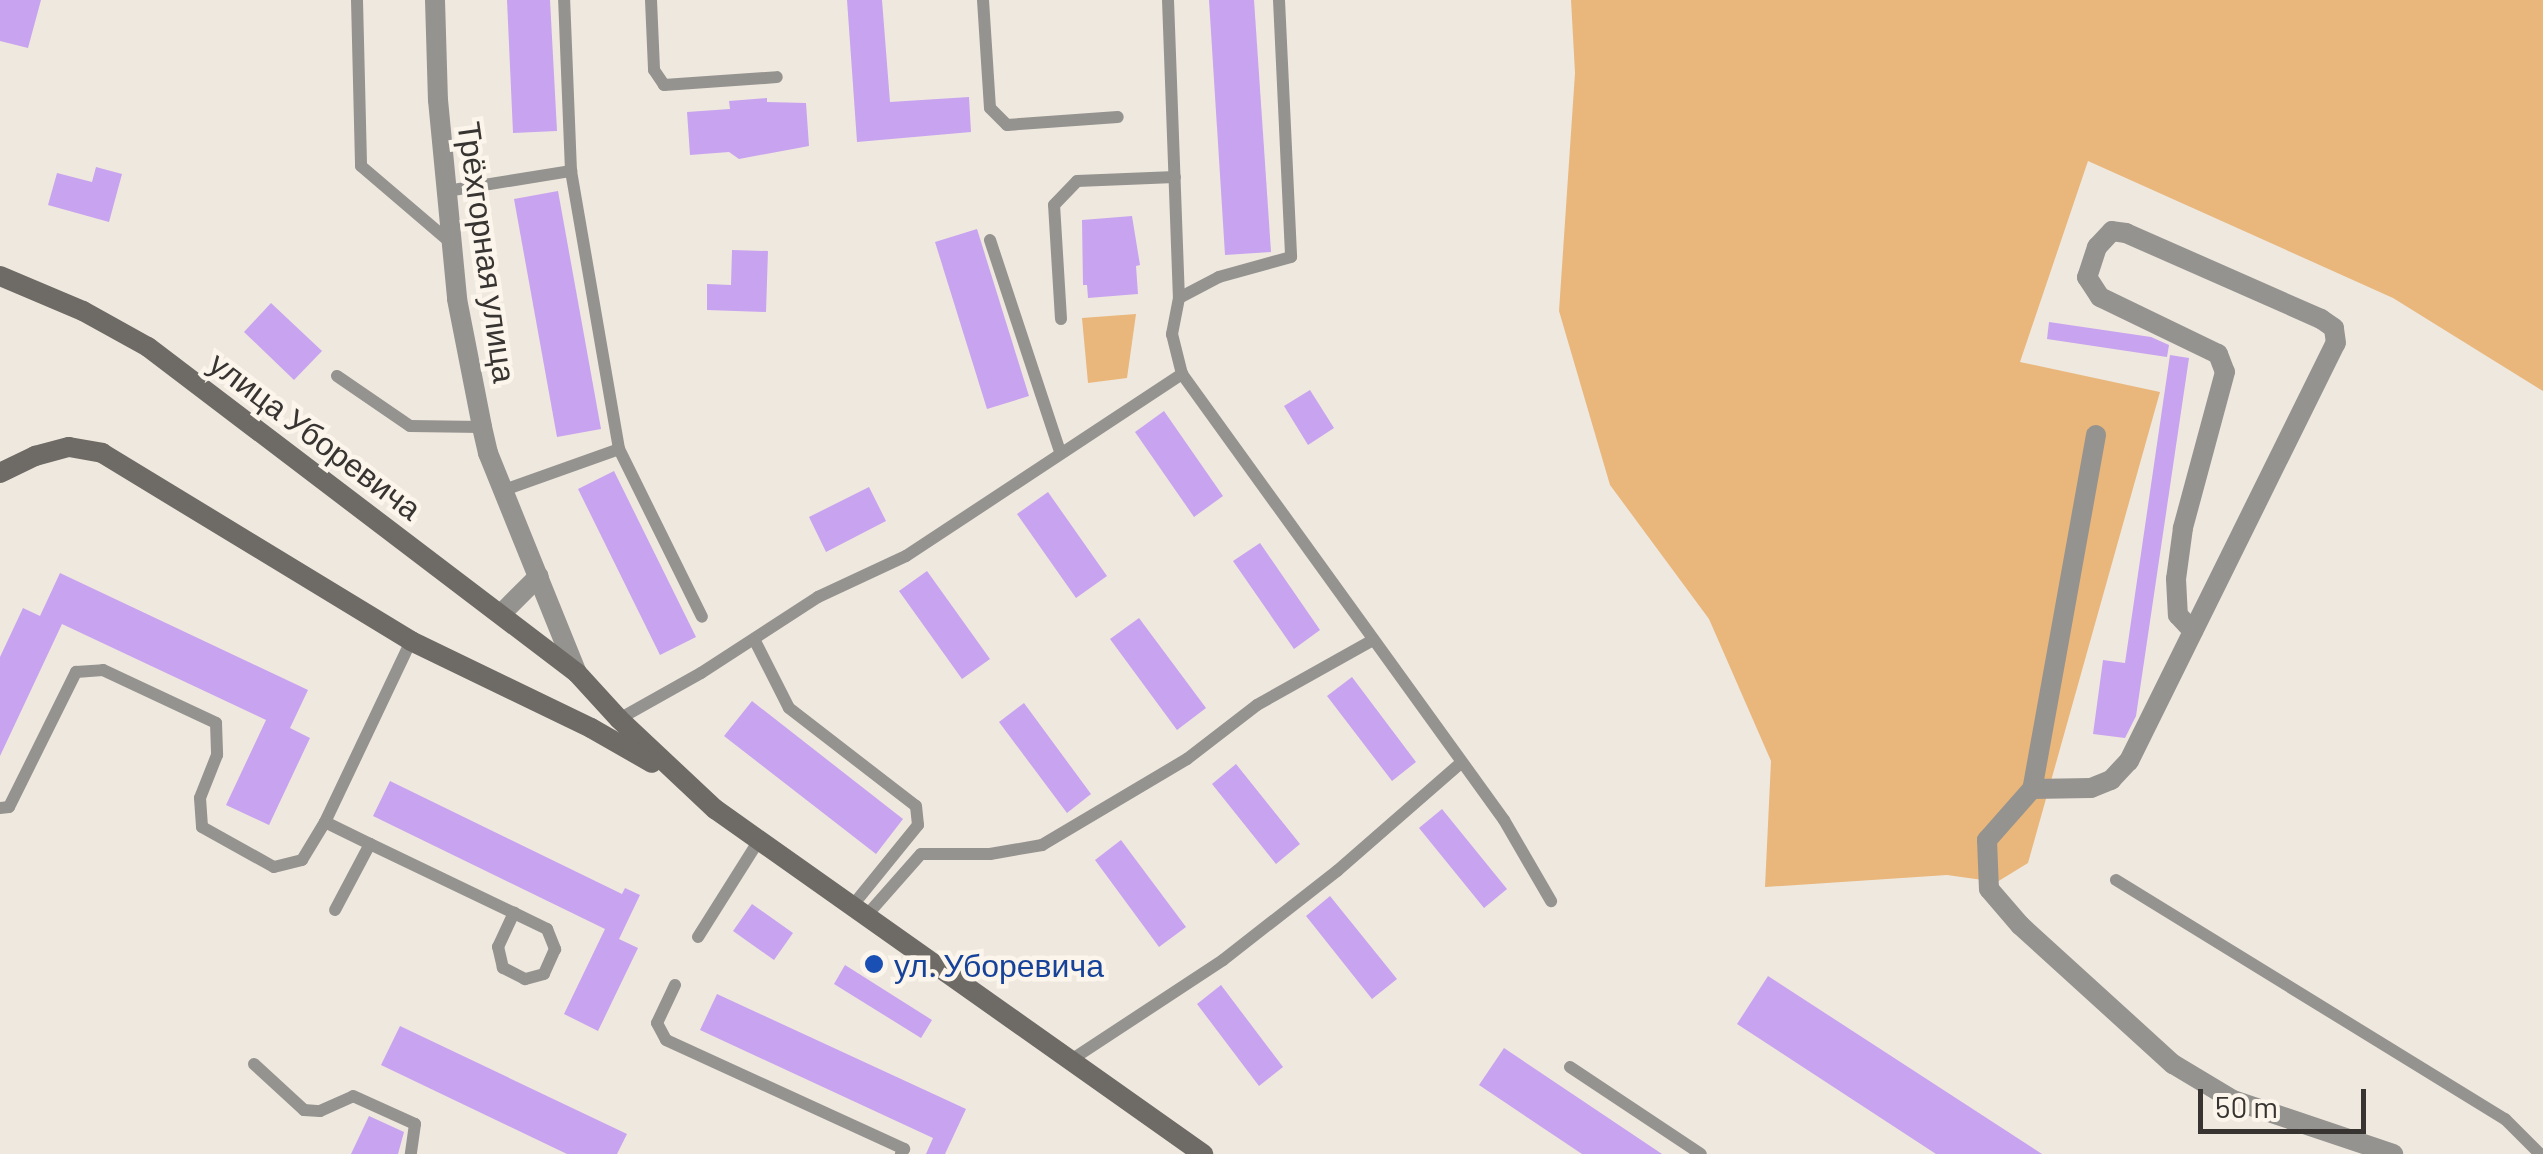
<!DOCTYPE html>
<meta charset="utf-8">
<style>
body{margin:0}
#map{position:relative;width:2543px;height:1154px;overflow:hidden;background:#efe8df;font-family:Barlow,sans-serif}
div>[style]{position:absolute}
.green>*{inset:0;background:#e9b77c}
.building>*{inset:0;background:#c8a3ef}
.service>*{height:12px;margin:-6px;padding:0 6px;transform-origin:6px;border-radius:6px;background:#95938f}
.minor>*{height:20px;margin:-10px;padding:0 10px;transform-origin:10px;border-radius:10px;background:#95938f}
.secondary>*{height:20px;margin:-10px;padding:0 10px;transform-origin:10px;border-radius:10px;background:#6e6a65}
.dots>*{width:28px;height:28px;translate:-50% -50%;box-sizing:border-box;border:5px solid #fcf5ec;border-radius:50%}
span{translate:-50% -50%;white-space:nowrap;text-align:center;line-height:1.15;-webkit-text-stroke:9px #fcf5ec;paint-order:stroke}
.street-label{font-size:32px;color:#373431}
.transit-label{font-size:32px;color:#164399}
.left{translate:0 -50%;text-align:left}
.scale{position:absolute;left:2198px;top:1089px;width:168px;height:45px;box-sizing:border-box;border:5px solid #373431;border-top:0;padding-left:12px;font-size:30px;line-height:35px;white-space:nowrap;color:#373431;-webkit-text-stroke:8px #fcf5ec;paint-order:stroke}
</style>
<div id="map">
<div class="green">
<i style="clip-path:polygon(1571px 0,2543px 0,2543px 391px,2393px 298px,2088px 161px,2020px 362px,2160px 392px,2028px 863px,1997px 882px,1947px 875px,1765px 887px,1771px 761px,1709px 619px,1610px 485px,1559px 311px,1575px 73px)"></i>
<i style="clip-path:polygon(1136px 314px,1127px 378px,1088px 383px,1082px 318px)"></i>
</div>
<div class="building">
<i style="clip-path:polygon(0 0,41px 0,28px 48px,0 41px)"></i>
<i style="clip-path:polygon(507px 0,550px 0,557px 131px,513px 133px)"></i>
<i style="clip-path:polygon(847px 0,882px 0,890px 102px,969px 97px,971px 132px,857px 142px)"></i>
<i style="clip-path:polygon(1209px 0,1254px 0,1271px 252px,1225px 255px)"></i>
<i style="clip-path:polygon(767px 98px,767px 102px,806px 103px,809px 146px,739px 159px,729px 152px,690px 155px,687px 112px,730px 109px,729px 101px)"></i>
<i style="clip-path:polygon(96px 167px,122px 174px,109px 222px,48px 205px,57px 173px,92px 182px)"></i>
<i style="clip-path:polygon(558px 191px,601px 429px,557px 437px,514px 199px)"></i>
<i style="clip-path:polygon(1132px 216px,1140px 265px,1136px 266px,1138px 294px,1088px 298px,1087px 285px,1083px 285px,1082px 220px)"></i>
<i style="clip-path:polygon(977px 229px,1029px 396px,987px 409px,935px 242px)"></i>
<i style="clip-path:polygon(732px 250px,768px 251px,766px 312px,707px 310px,707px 284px,731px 285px)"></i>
<i style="clip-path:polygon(271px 303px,322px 351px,294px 380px,244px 332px)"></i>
<i style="clip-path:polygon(2049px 322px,2151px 337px,2169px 345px,2167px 357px,2047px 339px)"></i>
<i style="clip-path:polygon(2170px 355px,2189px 358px,2136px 716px,2125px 738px,2093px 734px,2103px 660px,2125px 663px)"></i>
<i style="clip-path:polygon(1310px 390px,1334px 428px,1308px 445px,1284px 406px)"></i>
<i style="clip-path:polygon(1164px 411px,1223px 496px,1194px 517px,1135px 432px)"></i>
<i style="clip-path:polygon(614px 471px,696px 637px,660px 655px,578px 489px)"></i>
<i style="clip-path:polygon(869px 487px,886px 521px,826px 552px,809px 517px)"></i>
<i style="clip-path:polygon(1048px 492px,1107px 576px,1076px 598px,1017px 514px)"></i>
<i style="clip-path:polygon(1260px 543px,1320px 630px,1294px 649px,1233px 561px)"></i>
<i style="clip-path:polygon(927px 571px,990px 659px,962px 679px,899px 591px)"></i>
<i style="clip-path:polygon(60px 573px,308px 690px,290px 728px,310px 738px,269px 825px,226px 805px,266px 720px,62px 624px,0 756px,0 657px,23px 608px,40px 616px)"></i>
<i style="clip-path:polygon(1139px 618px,1206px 708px,1177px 730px,1110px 639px)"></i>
<i style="clip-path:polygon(1352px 677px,1416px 762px,1392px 781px,1327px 696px)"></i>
<i style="clip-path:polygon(752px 701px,903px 819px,876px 854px,724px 736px)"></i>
<i style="clip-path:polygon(1024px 703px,1091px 794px,1067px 813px,999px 722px)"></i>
<i style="clip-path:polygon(1236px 764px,1300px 844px,1276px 864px,1212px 784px)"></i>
<i style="clip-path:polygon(390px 781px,622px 894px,625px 888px,640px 895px,619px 939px,638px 948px,598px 1031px,564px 1014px,605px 929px,373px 816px)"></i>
<i style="clip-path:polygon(1442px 809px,1507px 889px,1484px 908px,1419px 828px)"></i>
<i style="clip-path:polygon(1121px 840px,1186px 927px,1159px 947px,1095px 860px)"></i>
<i style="clip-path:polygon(1330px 896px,1397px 979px,1372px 999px,1306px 916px)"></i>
<i style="clip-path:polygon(752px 904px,793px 933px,774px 960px,733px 931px)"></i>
<i style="clip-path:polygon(845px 965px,932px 1020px,921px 1038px,834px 984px)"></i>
<i style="clip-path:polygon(1768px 976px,2042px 1154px,1936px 1154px,1737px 1024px)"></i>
<i style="clip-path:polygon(1221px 985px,1283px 1067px,1259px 1086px,1197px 1004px)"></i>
<i style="clip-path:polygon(717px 994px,966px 1109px,945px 1154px,926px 1154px,933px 1138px,700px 1030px)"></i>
<i style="clip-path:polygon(400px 1026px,627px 1134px,617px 1154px,567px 1154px,381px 1065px)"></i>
<i style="clip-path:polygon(1504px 1048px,1662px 1154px,1582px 1154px,1479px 1085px)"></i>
<i style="clip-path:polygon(369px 1116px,404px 1132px,398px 1154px,351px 1154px)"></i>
</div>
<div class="service">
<i style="left:357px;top:0;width:166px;rotate:88.6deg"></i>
<i style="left:361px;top:166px;width:118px;rotate:40.5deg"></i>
<i style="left:651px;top:0;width:70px;rotate:87.5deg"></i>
<i style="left:654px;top:70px;width:18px;rotate:56deg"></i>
<i style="left:664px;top:85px;width:113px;rotate:-4deg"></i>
<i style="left:983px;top:0;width:108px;rotate:86.3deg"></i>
<i style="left:990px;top:108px;width:24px;rotate:45deg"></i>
<i style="left:1007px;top:125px;width:111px;rotate:-4.1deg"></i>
<i style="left:1168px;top:0;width:298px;rotate:87.9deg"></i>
<i style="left:1279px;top:0;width:257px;rotate:87.3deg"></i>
<i style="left:1291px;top:257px;width:75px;rotate:164.5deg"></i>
<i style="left:1219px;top:277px;width:45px;rotate:152.3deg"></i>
<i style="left:1179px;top:298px;width:37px;rotate:101deg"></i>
<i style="left:1172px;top:334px;width:41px;rotate:76deg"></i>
<i style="left:1182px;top:374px;width:550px;rotate:54.17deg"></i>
<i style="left:1504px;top:820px;width:94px;rotate:59.9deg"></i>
<i style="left:571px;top:171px;width:282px;rotate:80.2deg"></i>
<i style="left:619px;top:449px;width:187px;rotate:63.7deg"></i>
<i style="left:447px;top:191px;width:126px;rotate:-9.2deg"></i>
<i style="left:571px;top:171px;width:171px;rotate:-92.3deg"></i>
<i style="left:990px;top:240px;width:223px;rotate:71.7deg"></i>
<i style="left:1061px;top:319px;width:114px;rotate:-93.5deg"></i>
<i style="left:1054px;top:205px;width:33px;rotate:-46deg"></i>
<i style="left:1077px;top:181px;width:98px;rotate:-2.3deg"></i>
<i style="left:337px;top:376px;width:88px;rotate:34.4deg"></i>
<i style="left:410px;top:426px;width:72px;rotate:0.8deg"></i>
<i style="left:504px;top:490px;width:122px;rotate:-19.6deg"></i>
<i style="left:754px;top:639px;width:77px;rotate:63.1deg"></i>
<i style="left:789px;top:708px;width:160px;rotate:37.7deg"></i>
<i style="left:916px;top:806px;width:19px;rotate:84deg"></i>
<i style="left:918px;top:825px;width:103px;rotate:129.1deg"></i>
<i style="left:411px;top:641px;width:200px;rotate:115.4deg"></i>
<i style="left:325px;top:822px;width:50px;rotate:26.1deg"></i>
<i style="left:370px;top:844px;width:160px;rotate:25.6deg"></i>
<i style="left:514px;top:913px;width:37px;rotate:26deg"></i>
<i style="left:547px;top:929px;width:22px;rotate:68deg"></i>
<i style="left:555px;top:949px;width:27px;rotate:114deg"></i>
<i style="left:544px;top:974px;width:20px;rotate:165deg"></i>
<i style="left:525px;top:979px;width:25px;rotate:-153deg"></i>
<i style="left:503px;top:968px;width:22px;rotate:-103deg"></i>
<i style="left:498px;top:947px;width:38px;rotate:-65deg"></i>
<i style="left:619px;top:719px;width:94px;rotate:-29.3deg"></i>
<i style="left:701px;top:673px;width:140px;rotate:-33deg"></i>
<i style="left:818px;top:597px;width:97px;rotate:-25deg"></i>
<i style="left:906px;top:556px;width:331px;rotate:-33.4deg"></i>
<i style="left:0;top:808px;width:9px;rotate:-6deg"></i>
<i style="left:9px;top:807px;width:151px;rotate:-63.6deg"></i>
<i style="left:76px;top:672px;width:27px;rotate:-4deg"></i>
<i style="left:103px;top:670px;width:125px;rotate:25.1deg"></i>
<i style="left:216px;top:723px;width:32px;rotate:88deg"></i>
<i style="left:217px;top:755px;width:46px;rotate:111.6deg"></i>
<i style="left:200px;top:798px;width:29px;rotate:86deg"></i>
<i style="left:202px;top:827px;width:82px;rotate:29.1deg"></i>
<i style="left:274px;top:867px;width:29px;rotate:-14deg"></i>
<i style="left:302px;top:860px;width:44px;rotate:-58.8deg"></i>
<i style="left:2116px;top:880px;width:457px;rotate:31.6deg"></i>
<i style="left:2505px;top:1119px;width:49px;rotate:45deg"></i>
<i style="left:335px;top:910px;width:75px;rotate:-62.1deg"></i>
<i style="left:867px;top:915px;width:81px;rotate:-48.5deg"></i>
<i style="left:921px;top:854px;width:69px"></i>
<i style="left:990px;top:854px;width:53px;rotate:-9.8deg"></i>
<i style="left:1042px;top:845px;width:169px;rotate:-30.7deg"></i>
<i style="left:1187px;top:759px;width:88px;rotate:-37.6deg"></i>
<i style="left:1257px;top:705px;width:133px;rotate:-29.3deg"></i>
<i style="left:698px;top:937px;width:115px;rotate:-57.8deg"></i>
<i style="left:675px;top:985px;width:42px;rotate:115.3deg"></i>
<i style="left:657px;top:1023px;width:19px;rotate:62deg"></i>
<i style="left:666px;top:1040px;width:262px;rotate:24.6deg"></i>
<i style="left:904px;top:1149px;width:6px;rotate:121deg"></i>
<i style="left:1071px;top:1060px;width:182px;rotate:-33.3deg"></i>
<i style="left:1223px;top:960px;width:145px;rotate:-38deg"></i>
<i style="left:1337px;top:871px;width:164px;rotate:-41.1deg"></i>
<i style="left:254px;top:1064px;width:68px;rotate:42.6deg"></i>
<i style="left:304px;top:1110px;width:16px;rotate:4deg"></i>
<i style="left:320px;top:1111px;width:36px;rotate:-24deg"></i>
<i style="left:353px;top:1096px;width:68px;rotate:24.3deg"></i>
<i style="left:415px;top:1124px;width:30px;rotate:98deg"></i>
<i style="left:1570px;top:1067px;width:157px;rotate:33.6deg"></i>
</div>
<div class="minor">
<i style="left:435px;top:0;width:100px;rotate:88.3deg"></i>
<i style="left:438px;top:100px;width:200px;rotate:84.5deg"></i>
<i style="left:457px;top:299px;width:130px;rotate:78.9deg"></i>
<i style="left:482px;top:427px;width:27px;rotate:77deg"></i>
<i style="left:488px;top:453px;width:237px;rotate:68deg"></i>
<i style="left:2096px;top:435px;width:360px;rotate:100.2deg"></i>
<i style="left:2032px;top:789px;width:68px;rotate:131.4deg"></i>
<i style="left:1987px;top:840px;width:49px;rotate:87.7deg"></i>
<i style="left:1989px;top:889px;width:48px;rotate:49.3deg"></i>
<i style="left:2020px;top:925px;width:207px;rotate:42.3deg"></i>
<i style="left:2173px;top:1064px;width:70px;rotate:31deg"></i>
<i style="left:2233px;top:1100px;width:169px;rotate:18.6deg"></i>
<i style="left:502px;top:613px;width:52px;rotate:-45deg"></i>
<i style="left:2032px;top:789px;width:59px;rotate:-1deg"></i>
<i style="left:2091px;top:788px;width:22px;rotate:-22deg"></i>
<i style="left:2111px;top:780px;width:26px;rotate:-47deg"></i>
<i style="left:2129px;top:761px;width:466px;rotate:-63.7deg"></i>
<i style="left:2336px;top:343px;width:15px;rotate:-98deg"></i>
<i style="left:2334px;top:328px;width:16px;rotate:-145deg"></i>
<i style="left:2321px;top:319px;width:213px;rotate:-156.2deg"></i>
<i style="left:2126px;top:233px;width:14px;rotate:-172deg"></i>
<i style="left:2112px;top:231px;width:22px;rotate:133deg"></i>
<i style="left:2097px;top:247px;width:32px;rotate:108deg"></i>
<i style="left:2087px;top:277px;width:24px;rotate:57deg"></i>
<i style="left:2100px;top:297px;width:131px;rotate:25.8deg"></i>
<i style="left:2218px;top:354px;width:19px;rotate:69deg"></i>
<i style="left:2225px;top:372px;width:162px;rotate:105.1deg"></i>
<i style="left:2183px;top:528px;width:51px;rotate:97.8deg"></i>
<i style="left:2176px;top:579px;width:36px;rotate:87deg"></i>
<i style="left:2178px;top:615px;width:22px;rotate:47deg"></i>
</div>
<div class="secondary">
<i style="left:0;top:276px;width:90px;rotate:22.9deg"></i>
<i style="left:83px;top:311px;width:74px;rotate:29deg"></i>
<i style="left:148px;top:347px;width:539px;rotate:37.23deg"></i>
<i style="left:577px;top:673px;width:62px;rotate:47.6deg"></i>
<i style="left:619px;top:719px;width:132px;rotate:43.2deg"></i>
<i style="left:715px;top:809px;width:598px;rotate:35.26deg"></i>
<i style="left:0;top:473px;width:39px;rotate:-26deg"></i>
<i style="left:35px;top:456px;width:35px;rotate:-15deg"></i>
<i style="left:69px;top:447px;width:34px;rotate:10deg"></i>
<i style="left:102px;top:453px;width:362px;rotate:31.3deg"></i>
<i style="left:411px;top:641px;width:200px;rotate:25.8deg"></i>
<i style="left:591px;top:728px;width:70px;rotate:29.8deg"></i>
</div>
<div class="dots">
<i style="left:874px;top:964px;background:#1a4fb4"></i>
</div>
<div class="street-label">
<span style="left:488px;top:252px;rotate:82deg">Трёхгорная улица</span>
<span style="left:316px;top:435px;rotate:37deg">улица Уборевича</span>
</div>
<div class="transit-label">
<span class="left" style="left:894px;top:964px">ул. Уборевича</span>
</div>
<div class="scale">50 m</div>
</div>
